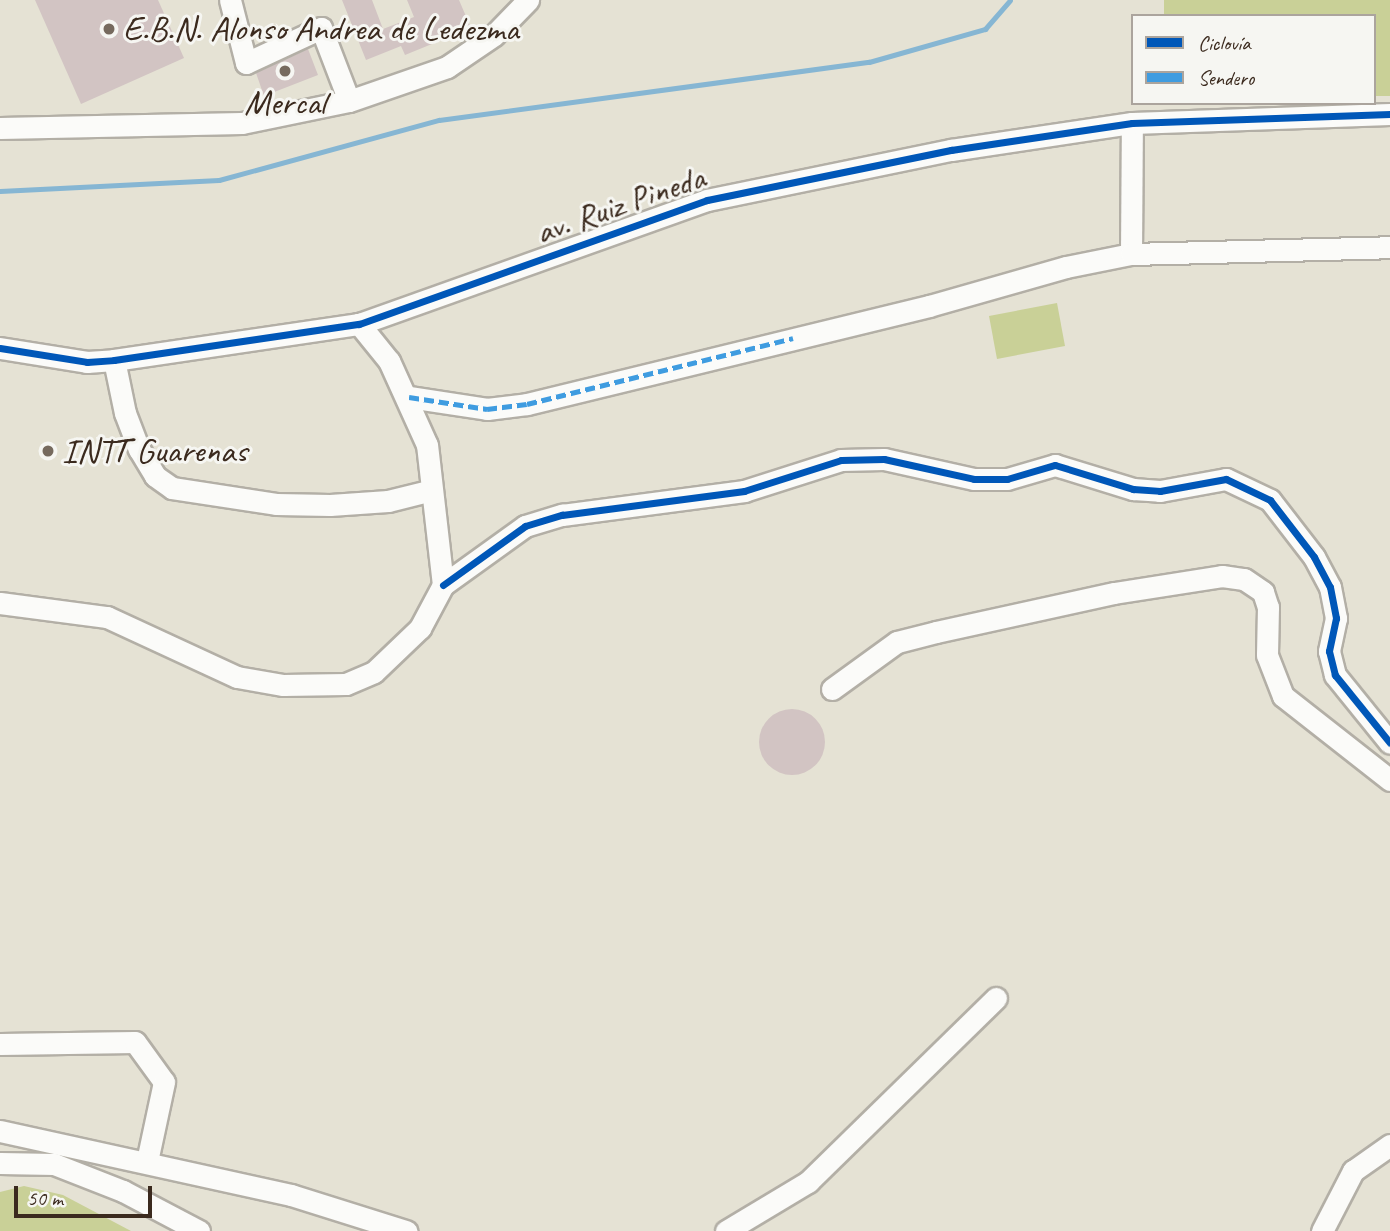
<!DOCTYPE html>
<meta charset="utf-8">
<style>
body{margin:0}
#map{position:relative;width:1390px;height:1231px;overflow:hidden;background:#e5e2d4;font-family:Caveat,sans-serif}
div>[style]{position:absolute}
.green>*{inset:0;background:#c9d097}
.stream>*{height:5px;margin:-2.5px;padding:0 2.5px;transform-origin:2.5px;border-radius:2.5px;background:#86b6d3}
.building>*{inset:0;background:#d2c4c3}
.round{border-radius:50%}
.roads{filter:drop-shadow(2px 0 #b3afa6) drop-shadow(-2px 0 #b3afa6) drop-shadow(0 2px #b3afa6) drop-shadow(0 -2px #b3afa6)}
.minor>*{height:21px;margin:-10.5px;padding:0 10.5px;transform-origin:10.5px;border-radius:10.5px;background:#fbfbf9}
.quiet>*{height:5px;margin-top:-2.5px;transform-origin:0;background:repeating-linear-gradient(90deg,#3f9ce0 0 10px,transparent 0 15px)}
.cycleway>*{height:7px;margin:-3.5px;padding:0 3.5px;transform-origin:3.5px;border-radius:3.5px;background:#0057b8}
.dots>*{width:19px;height:19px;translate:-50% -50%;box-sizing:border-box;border:4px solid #f6f6f2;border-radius:50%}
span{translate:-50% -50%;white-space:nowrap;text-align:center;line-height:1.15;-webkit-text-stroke:6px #f6f6f2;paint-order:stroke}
.poi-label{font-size:35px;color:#3b2a1e}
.left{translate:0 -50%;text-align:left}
.street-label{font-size:35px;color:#3b2a1e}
.legend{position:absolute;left:1131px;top:14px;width:245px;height:91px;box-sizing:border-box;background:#f6f6f2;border:2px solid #aba49d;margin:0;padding:9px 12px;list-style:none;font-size:21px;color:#3b2a1e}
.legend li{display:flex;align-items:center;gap:14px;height:35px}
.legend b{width:35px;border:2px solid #aba49d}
.scale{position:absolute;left:14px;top:1186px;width:138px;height:32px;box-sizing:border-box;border:4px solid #3b2a1e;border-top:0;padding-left:9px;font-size:21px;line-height:24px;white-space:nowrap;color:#3b2a1e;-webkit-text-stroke:5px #f6f6f2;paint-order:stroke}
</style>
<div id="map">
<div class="green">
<i style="clip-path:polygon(1164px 0,1390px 0,1390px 96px,1374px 96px,1374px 16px,1164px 16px)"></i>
<i style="clip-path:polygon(1057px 303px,1065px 346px,997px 359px,989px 316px)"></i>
<i style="clip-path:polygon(24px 1186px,63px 1195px,131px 1231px,0 1231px,0 1192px)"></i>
</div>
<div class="stream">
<i style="left:0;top:191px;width:219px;rotate:-2.9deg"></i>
<i style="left:219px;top:180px;width:228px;rotate:-15.3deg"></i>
<i style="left:439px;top:120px;width:434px;rotate:-7.7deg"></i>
<i style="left:869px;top:62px;width:121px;rotate:-15.9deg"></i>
<i style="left:985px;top:29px;width:38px;rotate:-49deg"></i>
</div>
<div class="building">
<i style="clip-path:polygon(35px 0,158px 0,184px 58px,81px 104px)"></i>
<i style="clip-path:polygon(342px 0,372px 0,383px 29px,414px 17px,407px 0,459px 0,471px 28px,405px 55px,401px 46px,366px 60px)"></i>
<i style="clip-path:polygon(308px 49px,318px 75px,264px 96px,256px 73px)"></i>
<i class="round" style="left:759px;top:709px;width:66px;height:66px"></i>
</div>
<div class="roads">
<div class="minor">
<i style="left:230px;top:0;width:65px;rotate:75.7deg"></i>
<i style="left:246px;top:63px;width:83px;rotate:-25deg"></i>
<i style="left:321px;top:28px;width:78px;rotate:69deg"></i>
<i style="left:0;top:128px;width:242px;rotate:-1.2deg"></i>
<i style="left:242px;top:123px;width:109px;rotate:-11.6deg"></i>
<i style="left:349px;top:101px;width:104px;rotate:-19.1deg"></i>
<i style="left:447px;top:67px;width:57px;rotate:-34.2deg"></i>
<i style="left:494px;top:35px;width:49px;rotate:-45.8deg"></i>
<i style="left:1131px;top:254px;width:131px;rotate:-89.6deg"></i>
<i style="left:0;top:348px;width:88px;rotate:9.1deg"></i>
<i style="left:87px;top:362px;width:27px;rotate:-4deg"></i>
<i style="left:114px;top:360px;width:248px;rotate:-8.4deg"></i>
<i style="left:359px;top:324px;width:369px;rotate:-19.6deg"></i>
<i style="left:707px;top:200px;width:249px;rotate:-11.6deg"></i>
<i style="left:951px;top:150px;width:183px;rotate:-8.5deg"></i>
<i style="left:1132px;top:123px;width:258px;rotate:-2deg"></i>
<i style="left:114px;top:360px;width:54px;rotate:78.3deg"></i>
<i style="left:125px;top:413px;width:39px;rotate:69deg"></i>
<i style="left:139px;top:449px;width:31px;rotate:59deg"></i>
<i style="left:155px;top:476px;width:21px;rotate:35deg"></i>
<i style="left:172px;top:488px;width:105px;rotate:8.7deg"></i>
<i style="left:276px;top:504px;width:54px;rotate:1.1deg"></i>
<i style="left:330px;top:505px;width:58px;rotate:-3.9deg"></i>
<i style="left:388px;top:501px;width:45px;rotate:-14deg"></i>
<i style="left:409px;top:397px;width:79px;rotate:8.7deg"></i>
<i style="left:487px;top:409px;width:40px;rotate:-7.1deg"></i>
<i style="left:527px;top:404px;width:414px;rotate:-13.7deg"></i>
<i style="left:929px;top:306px;width:142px;rotate:-15.9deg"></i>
<i style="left:1066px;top:267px;width:66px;rotate:-11.3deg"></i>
<i style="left:1131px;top:254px;width:259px;rotate:-1.5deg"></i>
<i style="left:443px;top:585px;width:101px;rotate:-35.7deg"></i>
<i style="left:525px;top:526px;width:39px;rotate:-17deg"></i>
<i style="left:562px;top:515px;width:184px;rotate:-7.5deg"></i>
<i style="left:744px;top:491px;width:102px;rotate:-17.7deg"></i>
<i style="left:841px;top:460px;width:43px;rotate:-1.3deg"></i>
<i style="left:884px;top:459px;width:92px;rotate:12.5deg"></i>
<i style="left:974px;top:479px;width:33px"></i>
<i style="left:1007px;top:479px;width:50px;rotate:-16.3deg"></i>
<i style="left:1055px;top:465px;width:82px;rotate:17.1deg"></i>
<i style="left:1133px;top:489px;width:27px;rotate:4deg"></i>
<i style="left:1160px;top:491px;width:67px;rotate:-10.3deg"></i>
<i style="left:1226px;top:479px;width:49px;rotate:25.5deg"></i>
<i style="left:1270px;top:500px;width:72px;rotate:52.3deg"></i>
<i style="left:1314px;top:557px;width:34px;rotate:62deg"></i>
<i style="left:1330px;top:587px;width:32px;rotate:79deg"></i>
<i style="left:1336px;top:618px;width:34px;rotate:102deg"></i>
<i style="left:1329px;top:651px;width:25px;rotate:76deg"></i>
<i style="left:1335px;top:675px;width:87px;rotate:51deg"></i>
<i style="left:0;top:603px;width:108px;rotate:7.5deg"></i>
<i style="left:107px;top:617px;width:143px;rotate:24.8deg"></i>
<i style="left:237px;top:677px;width:47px;rotate:9.9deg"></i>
<i style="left:283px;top:685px;width:63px;rotate:-0.9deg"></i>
<i style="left:346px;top:684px;width:30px;rotate:-23deg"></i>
<i style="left:374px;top:672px;width:64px;rotate:-43.7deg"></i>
<i style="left:420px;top:628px;width:49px;rotate:-61.9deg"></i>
<i style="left:443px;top:585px;width:141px;rotate:-96.5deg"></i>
<i style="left:427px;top:445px;width:92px;rotate:-114.3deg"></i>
<i style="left:389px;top:361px;width:48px;rotate:-129deg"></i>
<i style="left:832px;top:689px;width:80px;rotate:-35.9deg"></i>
<i style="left:897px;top:642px;width:40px;rotate:-14.4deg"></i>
<i style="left:936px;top:632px;width:182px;rotate:-12.4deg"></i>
<i style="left:1114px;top:593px;width:109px;rotate:-8.9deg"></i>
<i style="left:1222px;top:576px;width:22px;rotate:8deg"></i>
<i style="left:1244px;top:579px;width:23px;rotate:34deg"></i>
<i style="left:1263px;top:592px;width:16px;rotate:72deg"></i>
<i style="left:1268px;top:607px;width:48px;rotate:91.2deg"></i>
<i style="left:1267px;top:655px;width:44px;rotate:68.7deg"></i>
<i style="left:1283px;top:696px;width:136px;rotate:38.1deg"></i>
<i style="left:0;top:1044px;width:135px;rotate:-0.8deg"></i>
<i style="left:135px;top:1042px;width:49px;rotate:54.1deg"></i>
<i style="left:164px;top:1082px;width:81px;rotate:102.1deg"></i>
<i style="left:0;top:1131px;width:298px;rotate:12.4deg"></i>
<i style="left:291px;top:1195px;width:121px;rotate:17.4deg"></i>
<i style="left:0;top:1163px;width:54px;rotate:1.1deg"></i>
<i style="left:54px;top:1164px;width:74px;rotate:21.4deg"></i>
<i style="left:123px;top:1191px;width:86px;rotate:27.8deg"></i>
<i style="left:726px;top:1231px;width:96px;rotate:-30.9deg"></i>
<i style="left:808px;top:1182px;width:263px;rotate:-44.4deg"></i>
<i style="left:1322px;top:1231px;width:68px;rotate:-62.7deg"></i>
<i style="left:1353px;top:1171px;width:45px;rotate:-35.1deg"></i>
</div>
</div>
<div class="quiet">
<i style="left:409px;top:397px;width:79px;rotate:8.7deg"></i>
<i style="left:487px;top:409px;width:40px;rotate:-7.1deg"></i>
<i style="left:527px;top:404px;width:274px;rotate:-13.9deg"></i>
</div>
<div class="cycleway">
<i style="left:0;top:348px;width:88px;rotate:9.1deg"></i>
<i style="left:87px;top:362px;width:27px;rotate:-4deg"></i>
<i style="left:114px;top:360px;width:248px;rotate:-8.4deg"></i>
<i style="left:359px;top:324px;width:369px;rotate:-19.6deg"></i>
<i style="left:707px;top:200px;width:249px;rotate:-11.6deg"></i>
<i style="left:951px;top:150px;width:183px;rotate:-8.5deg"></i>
<i style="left:1132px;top:123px;width:258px;rotate:-2deg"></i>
<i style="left:443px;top:585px;width:101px;rotate:-35.7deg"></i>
<i style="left:525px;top:526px;width:39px;rotate:-17deg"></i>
<i style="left:562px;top:515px;width:184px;rotate:-7.5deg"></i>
<i style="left:744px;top:491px;width:102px;rotate:-17.7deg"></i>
<i style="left:841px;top:460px;width:43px;rotate:-1.3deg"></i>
<i style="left:884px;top:459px;width:92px;rotate:12.5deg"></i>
<i style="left:974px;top:479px;width:33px"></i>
<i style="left:1007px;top:479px;width:50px;rotate:-16.3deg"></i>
<i style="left:1055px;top:465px;width:82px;rotate:17.1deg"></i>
<i style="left:1133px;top:489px;width:27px;rotate:4deg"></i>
<i style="left:1160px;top:491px;width:67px;rotate:-10.3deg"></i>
<i style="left:1226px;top:479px;width:49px;rotate:25.5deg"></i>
<i style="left:1270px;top:500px;width:72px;rotate:52.3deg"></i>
<i style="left:1314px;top:557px;width:34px;rotate:62deg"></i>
<i style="left:1330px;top:587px;width:32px;rotate:79deg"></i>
<i style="left:1336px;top:618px;width:34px;rotate:102deg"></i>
<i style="left:1329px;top:651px;width:25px;rotate:76deg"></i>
<i style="left:1335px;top:675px;width:87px;rotate:51deg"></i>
</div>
<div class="dots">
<i style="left:109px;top:29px;background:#766a5e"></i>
<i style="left:285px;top:71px;background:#766a5e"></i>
<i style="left:48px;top:451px;background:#766a5e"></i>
</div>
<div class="poi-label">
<span class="left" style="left:123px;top:29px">E.B.N. Alonso Andrea de Ledezma</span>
<span style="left:285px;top:103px">Mercal</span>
<span class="left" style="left:62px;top:451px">INTT Guarenas</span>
</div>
<div class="street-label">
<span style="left:620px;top:205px;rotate:-19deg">av. Ruiz Pineda</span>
</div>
<ul class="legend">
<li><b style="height:9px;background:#0057b8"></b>Ciclovía</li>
<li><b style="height:9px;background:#3f9ce0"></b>Sendero</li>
</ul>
<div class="scale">50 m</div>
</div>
